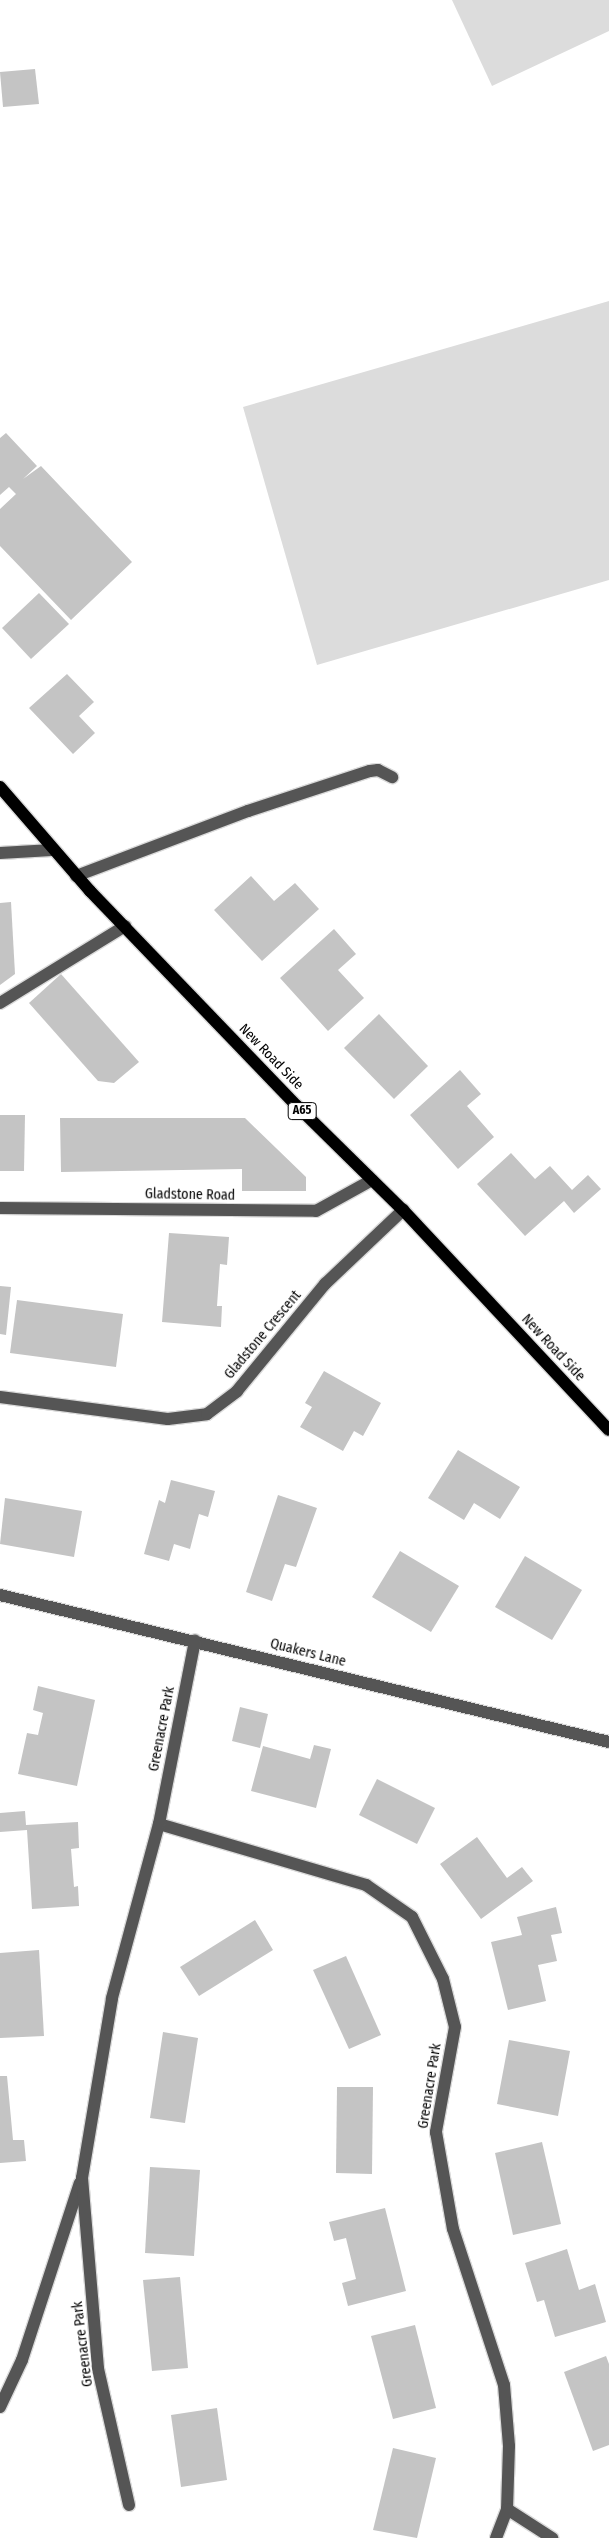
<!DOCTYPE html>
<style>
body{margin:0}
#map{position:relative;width:609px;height:2538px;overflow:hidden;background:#fff;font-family:"Fira Sans Condensed",sans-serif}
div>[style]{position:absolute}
.green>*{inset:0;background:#dcdcdc}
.building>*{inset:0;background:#c4c4c4}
.roads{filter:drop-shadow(1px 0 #dbdbdb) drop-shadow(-1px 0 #dbdbdb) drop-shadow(0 1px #dbdbdb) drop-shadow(0 -1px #dbdbdb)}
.minor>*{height:12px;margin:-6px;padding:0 6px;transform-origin:6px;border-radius:6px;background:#555}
.major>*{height:12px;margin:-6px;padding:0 6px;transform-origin:6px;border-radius:6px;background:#000}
span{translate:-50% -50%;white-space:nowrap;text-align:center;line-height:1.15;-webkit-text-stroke:4px #fff;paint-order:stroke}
.shield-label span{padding:1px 4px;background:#fff;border:1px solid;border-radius:4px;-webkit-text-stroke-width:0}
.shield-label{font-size:12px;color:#000;font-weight:700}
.street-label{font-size:14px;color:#000}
</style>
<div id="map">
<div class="green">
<i style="clip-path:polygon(452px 0,609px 0,609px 31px,492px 86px)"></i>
<i style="clip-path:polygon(609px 301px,609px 580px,317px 665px,243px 407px)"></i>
</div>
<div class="building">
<i style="clip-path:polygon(35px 69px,39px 104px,3px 107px,0 72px)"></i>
<i style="clip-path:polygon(6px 433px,37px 466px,23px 479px,41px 466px,132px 562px,71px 620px,0 546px,0 509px,16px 494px,9px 487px,0 495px,0 438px)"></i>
<i style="clip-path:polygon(39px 593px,69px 624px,31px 659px,2px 628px)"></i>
<i style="clip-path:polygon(67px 674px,94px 702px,79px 716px,95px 733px,73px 754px,29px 708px)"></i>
<i style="clip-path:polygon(251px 876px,274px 901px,295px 883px,319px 909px,262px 961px,214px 910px)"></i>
<i style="clip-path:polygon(11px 902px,15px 974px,0 985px,0 903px)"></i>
<i style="clip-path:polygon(334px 929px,356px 954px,338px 970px,364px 998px,328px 1031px,280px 978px)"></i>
<i style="clip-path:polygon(61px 974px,139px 1062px,114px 1083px,98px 1081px,29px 1003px)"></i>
<i style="clip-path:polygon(379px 1014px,428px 1066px,394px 1099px,344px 1048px)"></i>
<i style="clip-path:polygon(460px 1070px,481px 1094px,467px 1106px,494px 1137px,458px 1169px,410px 1115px)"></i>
<i style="clip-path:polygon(0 1115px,25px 1115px,24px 1171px,0 1171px)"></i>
<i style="clip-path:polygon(60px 1118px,245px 1118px,306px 1177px,306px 1191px,242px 1191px,242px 1169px,61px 1172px)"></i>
<i style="clip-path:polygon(511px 1153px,535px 1179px,550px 1166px,572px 1190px,588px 1175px,601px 1189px,574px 1213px,564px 1201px,525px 1236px,477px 1184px)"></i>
<i style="clip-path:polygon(169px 1233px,229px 1237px,227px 1265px,220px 1264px,217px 1306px,222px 1306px,221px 1327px,162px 1322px)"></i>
<i style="clip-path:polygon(0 1286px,11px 1287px,6px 1335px,0 1334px)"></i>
<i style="clip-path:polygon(17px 1300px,123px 1314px,116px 1367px,10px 1353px)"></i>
<i style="clip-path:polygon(324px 1371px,381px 1403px,363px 1436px,354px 1431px,343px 1451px,300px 1427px,312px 1407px,305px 1403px)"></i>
<i style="clip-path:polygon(458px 1450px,520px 1487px,500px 1519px,474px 1503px,464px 1520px,428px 1498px)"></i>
<i style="clip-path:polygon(171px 1480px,215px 1491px,208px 1517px,199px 1514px,190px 1549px,174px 1544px,169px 1561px,144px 1554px,159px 1500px,165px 1503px)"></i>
<i style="clip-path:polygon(278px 1495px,317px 1508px,296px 1567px,285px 1564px,272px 1601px,246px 1592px)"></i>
<i style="clip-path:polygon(5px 1498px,82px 1511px,74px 1557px,0 1544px)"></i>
<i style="clip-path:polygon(400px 1551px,459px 1586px,431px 1632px,372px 1597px)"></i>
<i style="clip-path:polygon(525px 1556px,582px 1590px,552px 1640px,495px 1607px)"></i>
<i style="clip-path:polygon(38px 1686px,95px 1700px,77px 1786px,18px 1774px,27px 1733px,38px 1735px,43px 1713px,33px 1710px)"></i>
<i style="clip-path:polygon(240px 1707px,268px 1714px,260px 1748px,232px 1741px)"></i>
<i style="clip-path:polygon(314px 1745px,331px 1749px,316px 1808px,251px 1791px,263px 1746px,310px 1759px)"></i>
<i style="clip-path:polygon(377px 1779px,435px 1808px,417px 1844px,359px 1815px)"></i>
<i style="clip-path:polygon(25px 1811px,26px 1825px,78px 1822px,79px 1848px,71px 1849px,74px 1887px,78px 1886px,79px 1906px,32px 1909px,27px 1830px,0 1832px,0 1813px)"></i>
<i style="clip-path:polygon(477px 1837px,507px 1878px,522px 1867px,533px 1881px,481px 1919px,440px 1864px)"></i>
<i style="clip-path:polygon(556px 1907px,562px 1933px,551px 1935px,557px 1961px,538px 1965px,546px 2001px,508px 2010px,491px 1942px,522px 1935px,517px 1917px)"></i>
<i style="clip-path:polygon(255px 1920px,273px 1950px,199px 1996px,180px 1967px)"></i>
<i style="clip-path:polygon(39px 1950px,44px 2036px,0 2038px,0 1953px)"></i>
<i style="clip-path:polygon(346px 1956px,381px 2035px,349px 2049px,313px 1970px)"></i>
<i style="clip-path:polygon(163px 2032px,198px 2038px,185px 2123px,150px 2118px)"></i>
<i style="clip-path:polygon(509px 2040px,570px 2051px,558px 2116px,497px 2104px)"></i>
<i style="clip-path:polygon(0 2076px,7px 2076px,13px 2140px,24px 2140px,26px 2161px,0 2163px)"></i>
<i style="clip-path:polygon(337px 2087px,373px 2087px,372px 2174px,336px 2173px)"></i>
<i style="clip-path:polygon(542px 2142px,561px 2224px,513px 2235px,495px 2153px)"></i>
<i style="clip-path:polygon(150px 2167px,200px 2170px,194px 2256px,145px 2253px)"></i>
<i style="clip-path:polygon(385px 2208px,406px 2291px,348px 2306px,342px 2283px,356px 2279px,346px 2238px,334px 2241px,329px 2222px)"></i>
<i style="clip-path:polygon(567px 2249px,579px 2290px,595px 2284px,606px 2322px,555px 2337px,544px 2300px,537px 2302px,525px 2263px)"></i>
<i style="clip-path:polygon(180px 2277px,188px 2368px,152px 2371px,143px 2280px)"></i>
<i style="clip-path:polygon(415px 2325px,436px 2408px,393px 2419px,371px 2336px)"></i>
<i style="clip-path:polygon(606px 2356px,609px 2364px,609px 2445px,593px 2451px,564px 2372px)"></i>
<i style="clip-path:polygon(217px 2408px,227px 2480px,181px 2487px,171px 2415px)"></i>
<i style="clip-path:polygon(393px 2448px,436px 2458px,417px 2538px,373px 2530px)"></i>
</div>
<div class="roads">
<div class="minor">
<i style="left:0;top:853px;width:52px;rotate:-3.3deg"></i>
<i style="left:76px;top:876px;width:184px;rotate:-20.7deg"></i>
<i style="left:248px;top:811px;width:128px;rotate:-18.2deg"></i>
<i style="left:370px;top:771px;width:8px;rotate:-7deg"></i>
<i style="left:378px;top:770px;width:16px;rotate:27deg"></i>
<i style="left:0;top:1003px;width:147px;rotate:-31.6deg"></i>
<i style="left:0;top:1208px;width:316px;rotate:0.5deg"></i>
<i style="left:316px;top:1211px;width:64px;rotate:-29deg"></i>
<i style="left:0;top:1397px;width:169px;rotate:7.5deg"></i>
<i style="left:168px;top:1419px;width:39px;rotate:-7deg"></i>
<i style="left:207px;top:1414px;width:38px;rotate:-37deg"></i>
<i style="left:237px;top:1391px;width:139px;rotate:-50.6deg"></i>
<i style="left:325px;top:1284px;width:108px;rotate:-43.5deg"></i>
<i style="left:0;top:1595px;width:626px;rotate:13.57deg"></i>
<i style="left:159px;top:1824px;width:216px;rotate:16.4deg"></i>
<i style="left:366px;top:1885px;width:56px;rotate:34.8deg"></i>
<i style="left:412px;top:1917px;width:69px;rotate:63.4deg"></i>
<i style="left:443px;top:1979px;width:49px;rotate:76deg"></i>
<i style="left:455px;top:2027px;width:107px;rotate:100.3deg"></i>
<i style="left:436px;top:2132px;width:98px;rotate:80.1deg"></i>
<i style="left:453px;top:2229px;width:164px;rotate:71.9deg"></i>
<i style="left:504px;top:2385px;width:61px;rotate:85.3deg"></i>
<i style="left:509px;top:2446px;width:63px;rotate:91.8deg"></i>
<i style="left:507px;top:2509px;width:54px;rotate:32.8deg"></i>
<i style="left:0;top:2407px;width:52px;rotate:-64.9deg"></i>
<i style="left:22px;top:2360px;width:186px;rotate:-71.9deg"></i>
<i style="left:129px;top:2505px;width:140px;rotate:-102.8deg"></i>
<i style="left:98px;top:2368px;width:191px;rotate:-94.8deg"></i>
<i style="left:82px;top:2178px;width:182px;rotate:-80.5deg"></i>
<i style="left:112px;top:1998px;width:180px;rotate:-74.9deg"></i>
<i style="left:159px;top:1824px;width:187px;rotate:-78.9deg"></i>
<i style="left:496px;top:2538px;width:31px;rotate:-69deg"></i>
</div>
<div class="major">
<i style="left:0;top:787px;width:138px;rotate:49.1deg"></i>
<i style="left:90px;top:891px;width:298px;rotate:46.1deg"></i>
<i style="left:297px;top:1106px;width:148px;rotate:44.5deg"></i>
<i style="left:403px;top:1210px;width:301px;rotate:46.9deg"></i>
</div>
</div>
<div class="shield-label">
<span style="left:302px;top:1111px">A65</span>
</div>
<div class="street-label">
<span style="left:271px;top:1057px;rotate:46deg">New Road Side</span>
<span style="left:190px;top:1195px;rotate:1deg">Gladstone Road</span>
<span style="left:263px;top:1335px;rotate:-50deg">Gladstone Crescent</span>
<span style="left:553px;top:1348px;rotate:47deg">New Road Side</span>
<span style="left:308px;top:1653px;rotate:14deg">Quakers Lane</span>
<span style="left:162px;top:1729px;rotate:-79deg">Greenacre Park</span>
<span style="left:430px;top:2086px;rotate:-81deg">Greenacre Park</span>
<span style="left:83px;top:2344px;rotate:-97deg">Greenacre Park</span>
</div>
</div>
